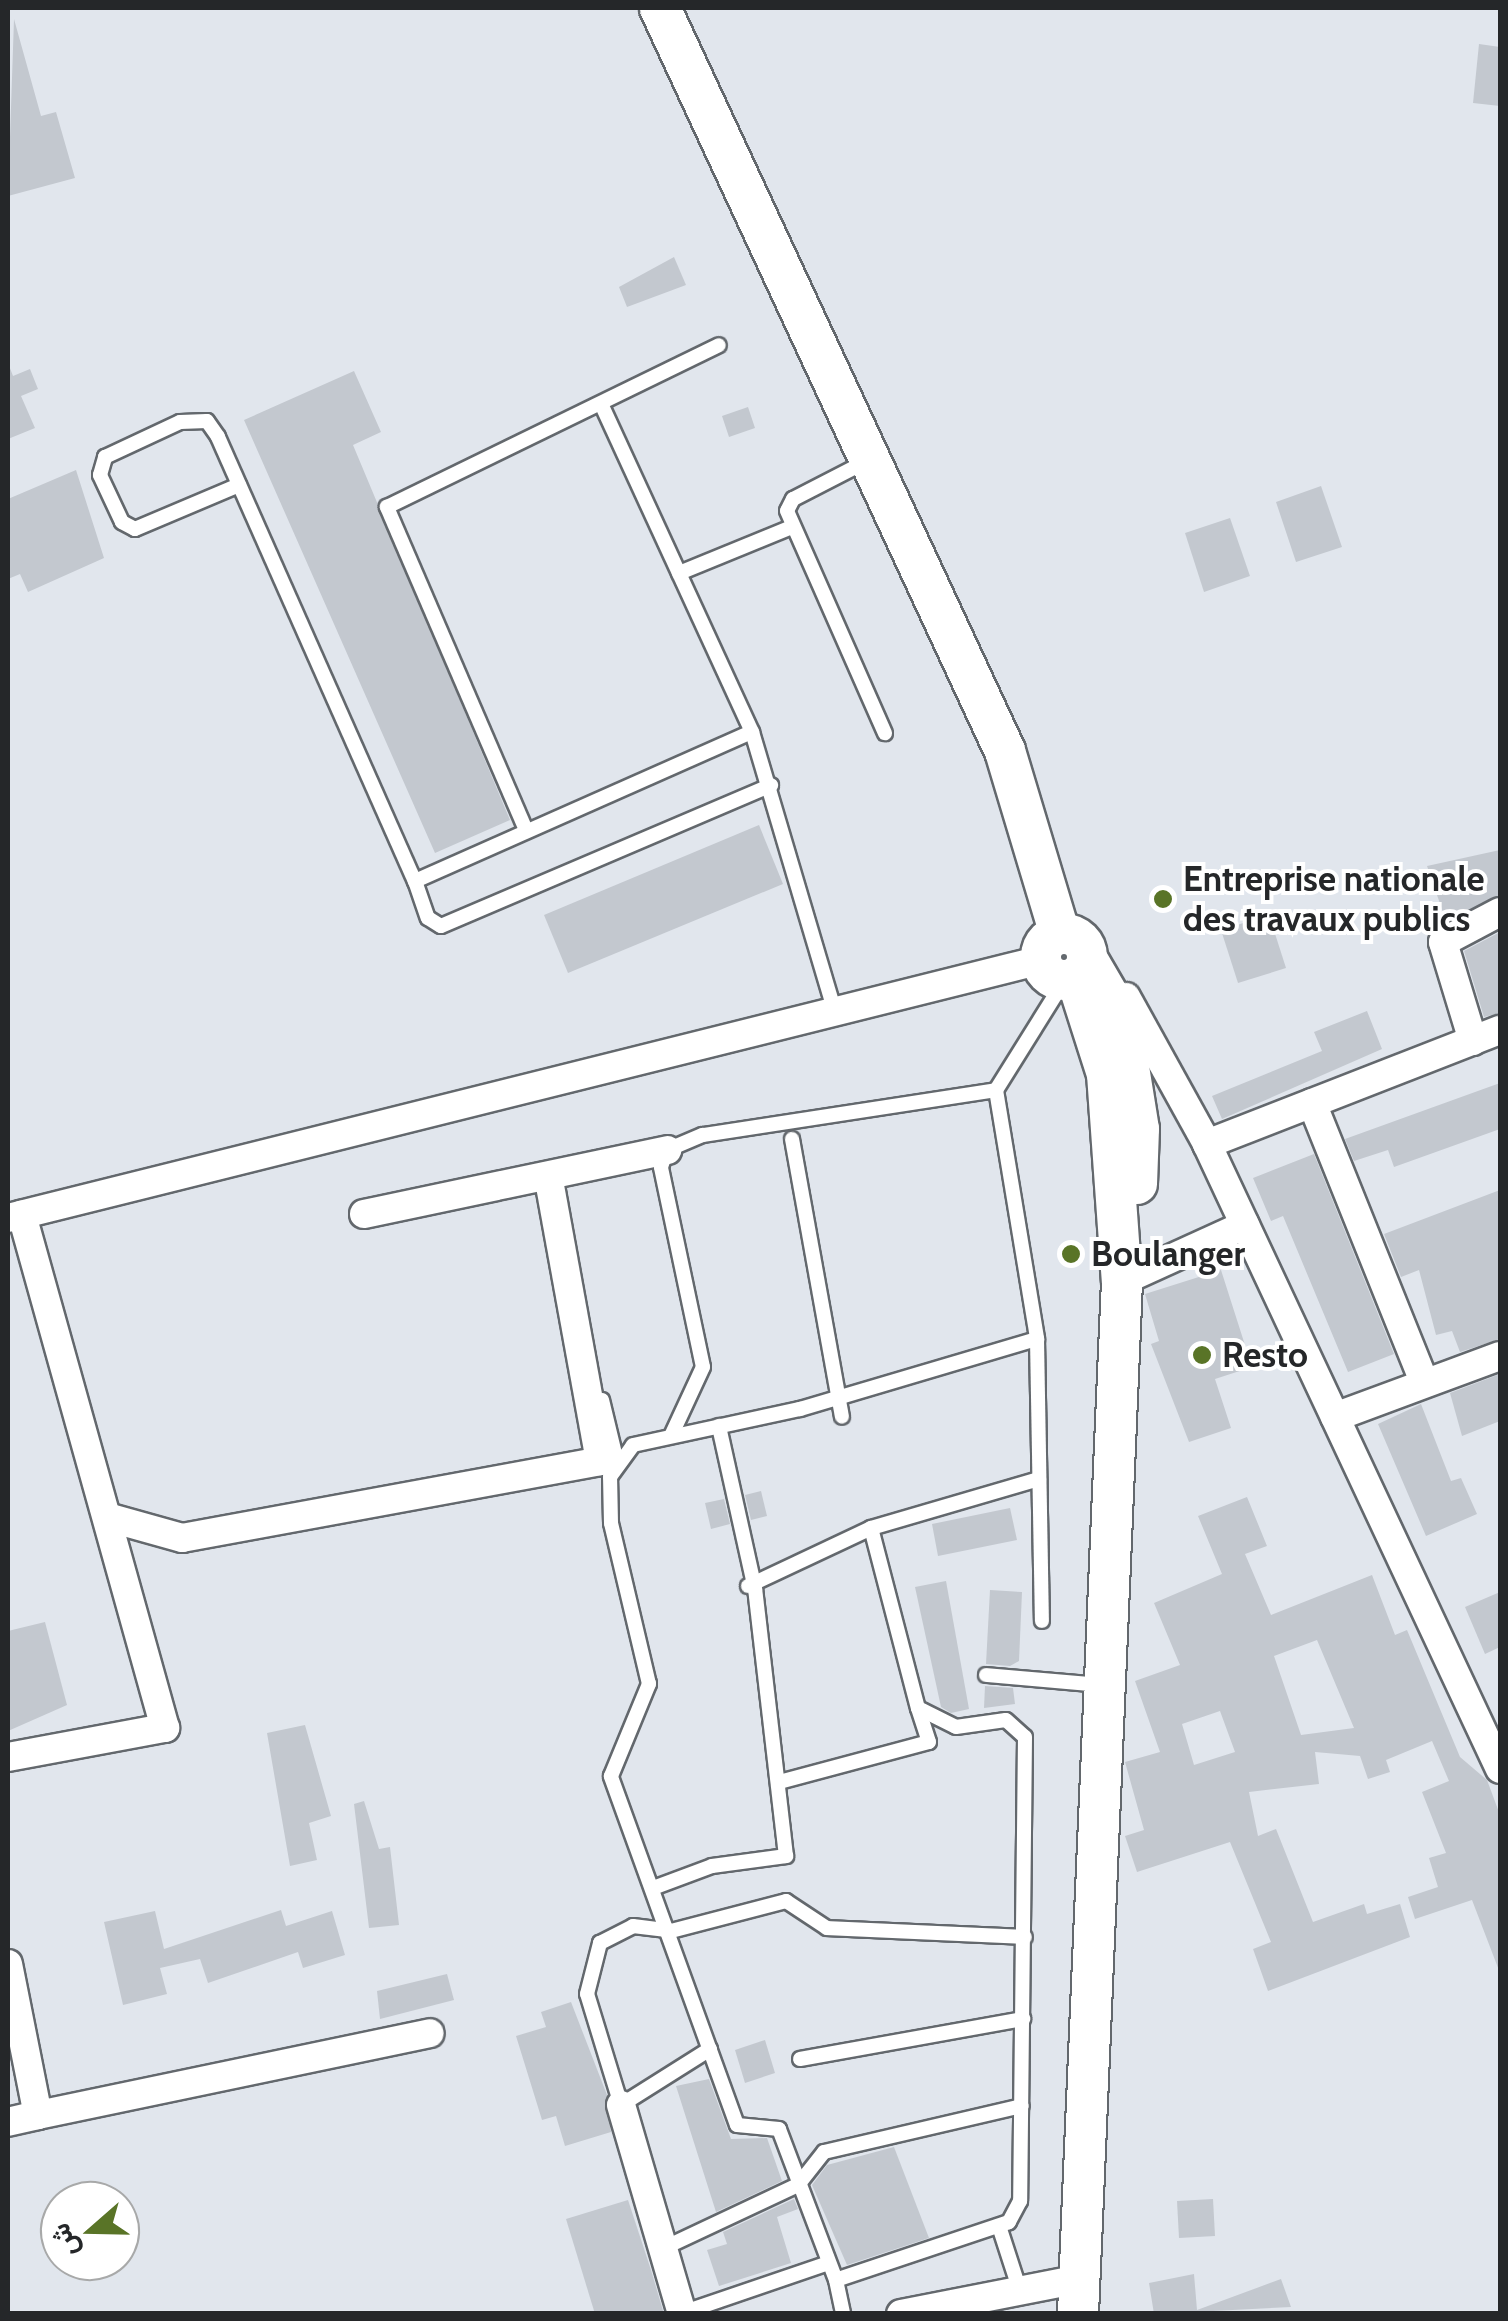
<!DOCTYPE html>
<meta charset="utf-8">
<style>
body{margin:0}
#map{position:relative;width:1508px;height:2321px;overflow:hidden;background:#e1e6ed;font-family:Cabin,Vazirmatn,sans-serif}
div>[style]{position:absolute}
.building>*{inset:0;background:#c3c8cf}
.roads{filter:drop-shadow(2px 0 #63686d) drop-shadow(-2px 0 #63686d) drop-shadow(0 2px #63686d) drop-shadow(0 -2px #63686d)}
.lane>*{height:14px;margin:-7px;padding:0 7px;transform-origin:7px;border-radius:7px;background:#fff}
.street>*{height:28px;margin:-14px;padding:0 14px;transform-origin:14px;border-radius:14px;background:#fff}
.secondary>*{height:40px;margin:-20px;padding:0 20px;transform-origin:20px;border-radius:20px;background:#fff}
.secondary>.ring{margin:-20px;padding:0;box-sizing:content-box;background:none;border:40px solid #fff;border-radius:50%}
.dots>*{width:28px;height:28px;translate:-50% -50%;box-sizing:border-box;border:5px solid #fff;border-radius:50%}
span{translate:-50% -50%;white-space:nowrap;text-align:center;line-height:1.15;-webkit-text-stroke:8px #fff;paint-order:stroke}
.poi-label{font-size:35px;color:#252729;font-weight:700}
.left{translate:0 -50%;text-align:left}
.frame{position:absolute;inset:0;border:10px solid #252729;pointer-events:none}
.north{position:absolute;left:40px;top:2181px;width:100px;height:100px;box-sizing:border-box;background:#fff;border:2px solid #a8a9a9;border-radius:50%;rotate:250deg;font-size:28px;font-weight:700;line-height:40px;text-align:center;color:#252729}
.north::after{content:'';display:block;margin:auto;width:35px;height:45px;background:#597427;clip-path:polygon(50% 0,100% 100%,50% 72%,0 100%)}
</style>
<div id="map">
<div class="building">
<i style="clip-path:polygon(14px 19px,41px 116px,56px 112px,75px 178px,8px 196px)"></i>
<i style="clip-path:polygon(1479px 44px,1500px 47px,1500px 106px,1473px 103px)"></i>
<i style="clip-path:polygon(674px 257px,686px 285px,627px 307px,619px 287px)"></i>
<i style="clip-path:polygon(8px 363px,13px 376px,30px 369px,38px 389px,21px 396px,35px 428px,8px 439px)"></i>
<i style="clip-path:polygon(354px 371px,381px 432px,353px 445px,510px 820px,435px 853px,244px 420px)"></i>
<i style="clip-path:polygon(748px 407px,755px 428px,729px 437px,722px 416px)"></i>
<i style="clip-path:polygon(76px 470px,104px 558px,28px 592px,20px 574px,8px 579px,8px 499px)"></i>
<i style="clip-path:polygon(1321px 486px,1342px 547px,1296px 562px,1276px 502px)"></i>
<i style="clip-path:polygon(1230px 518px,1250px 576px,1204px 592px,1185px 533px)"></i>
<i style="clip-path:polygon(759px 825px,783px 884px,568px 973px,544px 915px)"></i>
<i style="clip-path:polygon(1500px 850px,1500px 895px,1446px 921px,1427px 866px)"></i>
<i style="clip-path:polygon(1269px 915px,1286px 968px,1238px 983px,1221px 930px)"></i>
<i style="clip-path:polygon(1500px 932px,1500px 1013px,1484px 1017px,1464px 951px)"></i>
<i style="clip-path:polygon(1367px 1011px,1382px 1049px,1222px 1119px,1212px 1096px,1322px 1051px,1314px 1032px)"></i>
<i style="clip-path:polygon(1500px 1083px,1500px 1129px,1394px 1167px,1388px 1150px,1354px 1161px,1345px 1139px)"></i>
<i style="clip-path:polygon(1314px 1154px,1394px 1354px,1348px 1372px,1283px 1216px,1271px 1221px,1253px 1178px)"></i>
<i style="clip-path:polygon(1500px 1190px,1500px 1339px,1460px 1352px,1452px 1331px,1436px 1335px,1419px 1270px,1401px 1277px,1384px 1234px)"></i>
<i style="clip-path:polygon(1221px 1270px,1252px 1367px,1215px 1379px,1231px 1428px,1189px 1442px,1151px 1344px,1159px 1341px,1145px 1294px)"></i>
<i style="clip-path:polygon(1500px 1374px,1500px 1421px,1462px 1436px,1450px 1393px)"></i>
<i style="clip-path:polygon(1421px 1404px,1451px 1481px,1461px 1478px,1477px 1514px,1426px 1536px,1378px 1424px)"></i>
<i style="clip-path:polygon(761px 1491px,767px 1516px,751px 1520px,745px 1495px)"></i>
<i style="clip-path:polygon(evenodd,1247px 1497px,1267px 1546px,1245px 1554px,1271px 1615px,1372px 1575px,1395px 1635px,1407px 1630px,1460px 1757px,1487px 1780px,1500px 1815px,1500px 1973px,1472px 1900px,1415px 1919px,1408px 1897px,1438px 1887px,1429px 1858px,1446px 1853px,1422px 1792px,1449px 1781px,1432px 1741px,1386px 1760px,1390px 1772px,1368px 1779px,1360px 1756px,1315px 1752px,1319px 1784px,1249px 1792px,1258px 1836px,1276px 1829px,1313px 1922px,1364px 1904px,1367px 1914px,1400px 1904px,1410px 1937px,1268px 1991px,1253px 1949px,1271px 1942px,1230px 1842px,1137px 1872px,1125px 1836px,1144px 1830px,1125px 1762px,1160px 1752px,1135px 1681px,1180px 1665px,1154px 1603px,1222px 1574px,1198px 1516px,1247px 1497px,1317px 1640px,1354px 1728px,1301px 1735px,1274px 1656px,1317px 1640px,1247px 1497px,1220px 1711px,1235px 1752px,1194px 1765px,1182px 1724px,1220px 1711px)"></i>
<i style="clip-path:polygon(724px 1499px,730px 1524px,711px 1529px,705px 1503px)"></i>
<i style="clip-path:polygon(1010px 1508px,1017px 1540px,938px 1556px,932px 1524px)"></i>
<i style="clip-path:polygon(946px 1581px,969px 1709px,951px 1713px,941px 1707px,915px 1587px)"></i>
<i style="clip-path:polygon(990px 1590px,1022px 1592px,1019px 1661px,1010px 1666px,986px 1664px)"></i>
<i style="clip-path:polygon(1500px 1592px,1500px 1647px,1485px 1654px,1465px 1607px)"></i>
<i style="clip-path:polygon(45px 1622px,67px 1705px,8px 1731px,8px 1631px)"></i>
<i style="clip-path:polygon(985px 1686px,1013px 1688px,1015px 1704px,984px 1708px)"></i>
<i style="clip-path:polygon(305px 1725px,331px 1816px,309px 1823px,317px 1860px,290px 1866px,267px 1733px)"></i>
<i style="clip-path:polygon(364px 1801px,379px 1849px,390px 1847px,399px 1925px,369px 1928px,354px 1804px)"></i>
<i style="clip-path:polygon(281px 1910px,286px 1926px,332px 1911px,345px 1955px,303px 1968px,298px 1952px,208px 1983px,200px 1959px,160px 1968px,167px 1994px,123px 2005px,104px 1922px,155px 1911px,164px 1949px)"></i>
<i style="clip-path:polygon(447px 1974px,454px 2000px,380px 2019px,377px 1991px)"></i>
<i style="clip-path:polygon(571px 2002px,607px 2095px,611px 2132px,565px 2146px,556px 2116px,542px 2120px,516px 2036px,546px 2027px,541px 2012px)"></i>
<i style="clip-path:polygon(765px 2040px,775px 2073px,745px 2083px,735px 2050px)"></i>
<i style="clip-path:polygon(709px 2079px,731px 2139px,767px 2138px,782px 2181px,716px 2212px,676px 2086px)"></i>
<i style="clip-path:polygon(894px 2147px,929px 2238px,847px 2265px,812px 2185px,827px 2165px)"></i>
<i style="clip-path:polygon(794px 2199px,798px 2209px,777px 2217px,791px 2263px,719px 2286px,707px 2250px,727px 2244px,723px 2232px)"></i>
<i style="clip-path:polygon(1213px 2199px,1215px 2236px,1179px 2238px,1177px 2201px)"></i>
<i style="clip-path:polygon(628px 2200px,651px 2270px,664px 2314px,595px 2314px,566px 2219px)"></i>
<i style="clip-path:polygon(1194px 2274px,1197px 2310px,1281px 2279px,1291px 2307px,1154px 2314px,1149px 2283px)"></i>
</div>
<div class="roads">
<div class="lane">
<i style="left:603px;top:408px;width:357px;rotate:65.3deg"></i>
<i style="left:752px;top:732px;width:292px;rotate:73.5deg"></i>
<i style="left:867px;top:461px;width:83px;rotate:152.8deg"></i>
<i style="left:793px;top:499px;width:13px;rotate:117deg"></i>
<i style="left:787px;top:511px;width:243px;rotate:66.2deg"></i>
<i style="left:239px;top:485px;width:113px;rotate:157.1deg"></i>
<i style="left:135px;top:529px;width:15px;rotate:-152deg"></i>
<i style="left:122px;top:522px;width:52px;rotate:-115.1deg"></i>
<i style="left:100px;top:475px;width:19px;rotate:-74deg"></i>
<i style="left:105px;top:457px;width:83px;rotate:-25deg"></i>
<i style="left:180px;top:422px;width:27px;rotate:-2deg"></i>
<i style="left:207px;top:421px;width:19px;rotate:55deg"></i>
<i style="left:218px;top:437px;width:486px;rotate:66.1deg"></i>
<i style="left:415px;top:881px;width:39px;rotate:71deg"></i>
<i style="left:428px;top:918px;width:15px;rotate:32deg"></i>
<i style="left:441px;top:926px;width:359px;rotate:-23.1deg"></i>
<i style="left:679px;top:573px;width:122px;rotate:-22.2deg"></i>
<i style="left:526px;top:830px;width:352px;rotate:-113.3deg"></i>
<i style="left:387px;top:507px;width:369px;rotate:-26deg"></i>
<i style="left:415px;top:881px;width:368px;rotate:-23.9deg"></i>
<i style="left:996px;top:1090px;width:128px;rotate:-58deg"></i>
<i style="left:792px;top:1139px;width:282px;rotate:79.8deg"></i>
<i style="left:602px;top:1400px;width:60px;rotate:76.4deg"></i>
<i style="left:671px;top:1436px;width:76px;rotate:-65.1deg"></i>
<i style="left:703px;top:1367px;width:204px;rotate:-101.9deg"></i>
<i style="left:661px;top:1167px;width:18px;rotate:-71deg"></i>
<i style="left:667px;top:1150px;width:39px;rotate:-23deg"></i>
<i style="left:703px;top:1135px;width:296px;rotate:-8.7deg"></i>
<i style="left:996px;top:1090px;width:252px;rotate:80.6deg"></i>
<i style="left:1037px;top:1339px;width:282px;rotate:89deg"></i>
<i style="left:871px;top:1528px;width:186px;rotate:75.4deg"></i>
<i style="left:918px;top:1708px;width:42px;rotate:26.6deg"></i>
<i style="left:956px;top:1727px;width:50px;rotate:-8deg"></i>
<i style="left:1006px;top:1720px;width:25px;rotate:42deg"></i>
<i style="left:1025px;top:1737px;width:464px;rotate:90.6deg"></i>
<i style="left:1020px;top:2201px;width:24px;rotate:118deg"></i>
<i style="left:1009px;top:2222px;width:182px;rotate:161.5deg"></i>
<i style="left:836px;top:2280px;width:161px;rotate:-110.7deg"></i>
<i style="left:779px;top:2129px;width:42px;rotate:-174.6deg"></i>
<i style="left:737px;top:2125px;width:371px;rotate:-109.9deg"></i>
<i style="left:611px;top:1776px;width:100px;rotate:-67.6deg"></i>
<i style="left:649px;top:1684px;width:165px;rotate:-103.3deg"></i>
<i style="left:611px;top:1523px;width:46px;rotate:-91.2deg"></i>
<i style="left:610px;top:1477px;width:39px;rotate:-54deg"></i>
<i style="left:633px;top:1445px;width:171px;rotate:-12.2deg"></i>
<i style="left:800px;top:1409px;width:247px;rotate:-16.5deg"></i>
<i style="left:748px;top:1586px;width:136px;rotate:-25.2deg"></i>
<i style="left:871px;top:1528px;width:175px;rotate:-16.3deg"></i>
<i style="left:986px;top:1675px;width:114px;rotate:5deg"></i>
<i style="left:783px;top:1781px;width:151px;rotate:-15deg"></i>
<i style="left:929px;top:1742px;width:36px;rotate:-108deg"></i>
<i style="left:653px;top:1888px;width:63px;rotate:-20.4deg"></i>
<i style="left:712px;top:1866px;width:75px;rotate:-7.7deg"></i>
<i style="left:786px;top:1856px;width:269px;rotate:-96.6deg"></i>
<i style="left:755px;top:1589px;width:167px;rotate:-102.5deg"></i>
<i style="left:710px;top:2049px;width:105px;rotate:147.8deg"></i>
<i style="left:621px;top:2105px;width:116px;rotate:-107deg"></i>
<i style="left:587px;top:1994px;width:53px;rotate:-75.7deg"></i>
<i style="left:600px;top:1943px;width:37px;rotate:-27deg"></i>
<i style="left:633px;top:1926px;width:38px;rotate:7deg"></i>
<i style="left:671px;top:1931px;width:119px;rotate:-14.6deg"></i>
<i style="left:786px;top:1901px;width:49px;rotate:33.4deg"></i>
<i style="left:827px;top:1928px;width:198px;rotate:2.6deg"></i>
<i style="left:800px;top:2059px;width:227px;rotate:-10.2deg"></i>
<i style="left:999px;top:2226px;width:68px;rotate:72.1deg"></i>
<i style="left:666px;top:2247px;width:146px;rotate:-25.2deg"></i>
<i style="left:798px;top:2185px;width:42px;rotate:-51.8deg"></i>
<i style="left:824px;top:2152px;width:203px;rotate:-13.1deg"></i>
<i style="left:836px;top:2280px;width:35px;rotate:78deg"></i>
<i style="left:682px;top:2313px;width:149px;rotate:-18.8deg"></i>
</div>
<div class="street">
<i style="left:1126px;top:997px;width:168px;rotate:61.1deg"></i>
<i style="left:1207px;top:1144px;width:690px;rotate:64.88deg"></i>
<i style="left:1473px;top:1041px;width:103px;rotate:-106.9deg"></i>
<i style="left:1443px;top:942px;width:64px;rotate:-27.8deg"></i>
<i style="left:1312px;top:1103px;width:301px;rotate:68.1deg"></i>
<i style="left:1207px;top:1144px;width:314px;rotate:-21.3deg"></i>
<i style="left:364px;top:1214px;width:310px;rotate:-11.9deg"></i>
<i style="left:8px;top:1218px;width:1065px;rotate:-14.02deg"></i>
<i style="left:1122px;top:1281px;width:135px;rotate:-24.5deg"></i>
<i style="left:1335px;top:1417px;width:176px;rotate:-20.3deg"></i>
<i style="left:107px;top:1517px;width:78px;rotate:15.6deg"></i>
<i style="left:182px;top:1538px;width:425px;rotate:-10.4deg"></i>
<i style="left:600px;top:1461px;width:286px;rotate:-100.3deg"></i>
<i style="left:8px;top:1757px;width:160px;rotate:-10.5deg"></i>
<i style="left:165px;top:1728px;width:533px;rotate:-105.58deg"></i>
<i style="left:8px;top:1964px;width:154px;rotate:78.8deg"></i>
<i style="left:38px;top:2115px;width:31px;rotate:167deg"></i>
<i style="left:621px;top:2105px;width:218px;rotate:73.7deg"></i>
<i style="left:38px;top:2115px;width:400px;rotate:-11.8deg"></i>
<i style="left:901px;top:2314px;width:182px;rotate:-11.1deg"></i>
</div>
<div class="secondary">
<i style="left:660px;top:8px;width:819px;rotate:65.09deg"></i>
<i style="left:1005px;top:751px;width:191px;rotate:73.3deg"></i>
<i class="ring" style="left:1041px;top:934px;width:6px;height:6px"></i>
<i style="left:1089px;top:962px;width:64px;rotate:59.8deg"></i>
<i style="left:1121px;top:1017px;width:113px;rotate:80.9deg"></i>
<i style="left:1139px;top:1129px;width:55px;rotate:92.1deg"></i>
<i style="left:1076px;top:977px;width:102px;rotate:72.3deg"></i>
<i style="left:1107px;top:1074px;width:208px;rotate:85.9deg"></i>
<i style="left:1122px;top:1281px;width:1034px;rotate:92.44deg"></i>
</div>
</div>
<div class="dots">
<i style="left:1163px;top:899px;background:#597427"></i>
<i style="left:1071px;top:1254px;background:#597427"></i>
<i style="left:1202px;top:1355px;background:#597427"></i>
</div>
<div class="poi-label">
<span class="left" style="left:1183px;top:899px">Entreprise nationale<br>des travaux publics</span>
<span class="left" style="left:1091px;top:1254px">Boulanger</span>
<span class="left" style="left:1222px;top:1355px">Resto</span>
</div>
<div class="frame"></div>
<div class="north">ش</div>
</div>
